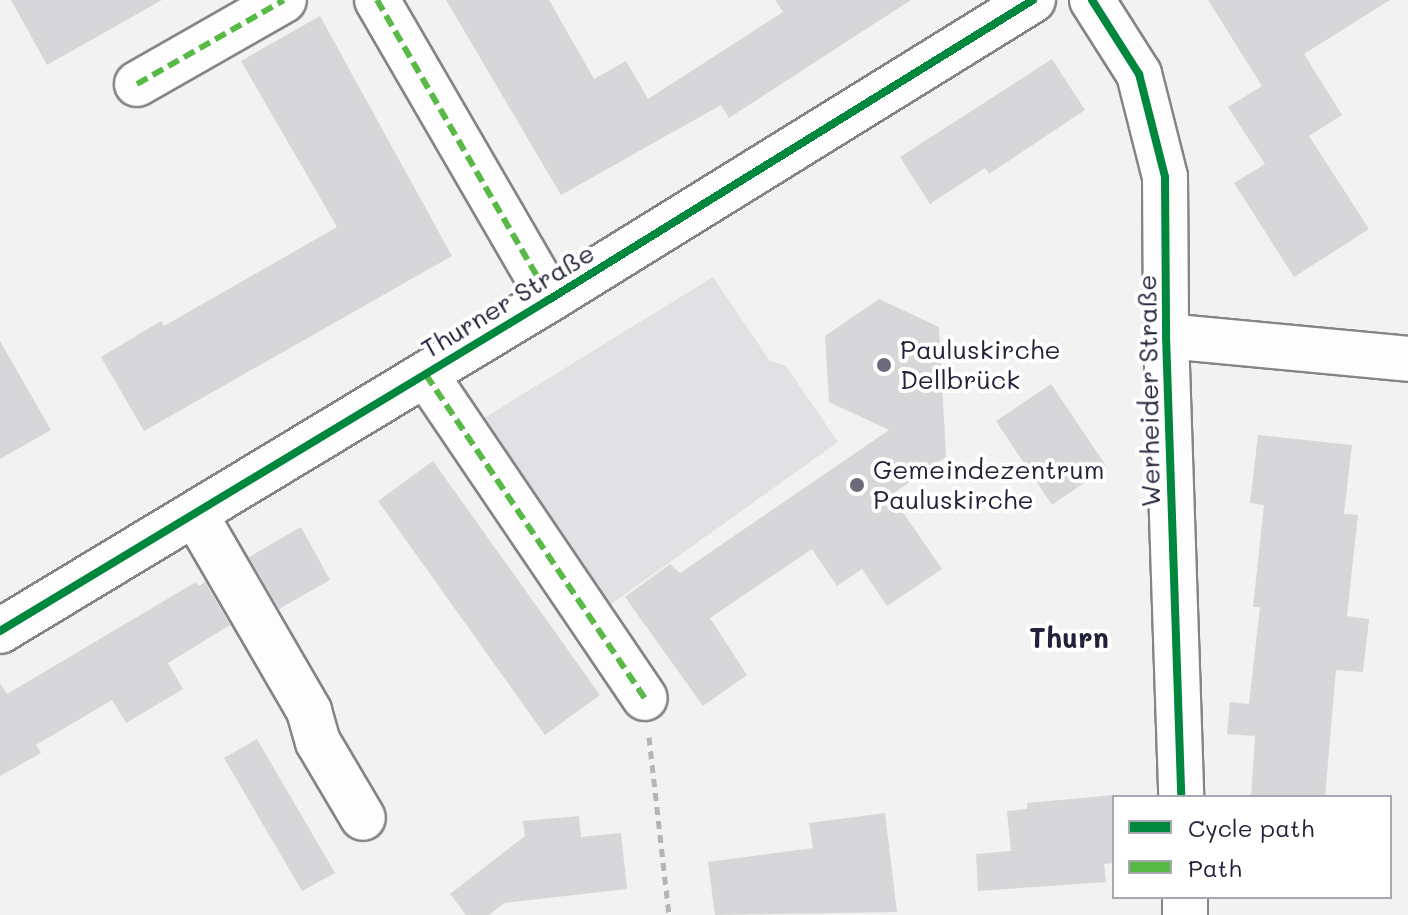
<!DOCTYPE html>
<meta charset="utf-8">
<style>
body{margin:0}
#map{position:relative;width:1408px;height:915px;overflow:hidden;background:#f2f2f3;font-family:Mali,sans-serif}
div>[style]{position:absolute}
.green>*{inset:0;background:#e1e1e4}
.building>*{inset:0;background:#d7d7d9}
.path>*{height:5px;margin-top:-2.5px;transform-origin:0;background:repeating-linear-gradient(90deg,#b5b5b8 0 8px,transparent 0 14px)}
.roads{filter:drop-shadow(2px 0 #848489) drop-shadow(-2px 0 #848489) drop-shadow(0 2px #848489) drop-shadow(0 -2px #848489)}
.minor>*{height:44px;margin:-22px;padding:0 22px;transform-origin:22px;border-radius:22px;background:#fdfdfd}
.quiet>*{height:6px;margin-top:-3px;transform-origin:0;background:repeating-linear-gradient(90deg,#58b947 0 12px,transparent 0 18px)}
.cycleway>*{height:8px;margin:-4px;padding:0 4px;transform-origin:4px;border-radius:4px;background:#00873e}
.dots>*{width:22px;height:22px;translate:-50% -50%;box-sizing:border-box;border:4px solid #fff;border-radius:50%}
span{translate:-50% -50%;white-space:nowrap;text-align:center;line-height:1.15;-webkit-text-stroke:8px #fff;paint-order:stroke}
.street-label{font-size:26px;color:#22223b}
.poi-label{font-size:26px;color:#22223b}
.left{translate:0 -50%;text-align:left}
.neighbourhood-label{font-size:28px;color:#22223b;font-weight:700}
.legend{position:absolute;left:1112px;top:795px;width:280px;height:104px;box-sizing:border-box;background:#fff;border:2px solid #a7a7b1;margin:0;padding:10px 14px;list-style:none;font-size:24px;color:#22223b}
.legend li{display:flex;align-items:center;gap:16px;height:40px}
.legend b{width:40px;border:2px solid #a7a7b1}
</style>
<div id="map">
<div class="green">
<i style="clip-path:polygon(713px 277px,770px 361px,786px 366px,838px 442px,607px 607px,481px 420px)"></i>
</div>
<div class="building">
<i style="clip-path:polygon(11px 0,162px 0,47px 65px)"></i>
<i style="clip-path:polygon(446px 0,549px 0,594px 79px,626px 61px,648px 99px,783px 12px,775px 0,911px 0,729px 118px,721px 105px,561px 195px)"></i>
<i style="clip-path:polygon(1208px 0,1390px 0,1304px 54px,1342px 115px,1309px 136px,1369px 229px,1294px 277px,1234px 183px,1265px 164px,1228px 107px,1262px 86px)"></i>
<i style="clip-path:polygon(320px 16px,452px 256px,144px 431px,101px 357px,161px 321px,164px 326px,337px 227px,241px 61px)"></i>
<i style="clip-path:polygon(1052px 59px,1085px 110px,989px 174px,985px 168px,930px 204px,900px 157px)"></i>
<i style="clip-path:polygon(879px 299px,939px 327px,946px 457px,891px 495px,942px 569px,887px 606px,862px 569px,837px 586px,812px 549px,710px 618px,747px 675px,703px 706px,625px 597px,670px 564px,680px 573px,889px 430px,829px 402px,825px 336px)"></i>
<i style="clip-path:polygon(0 341px,51px 430px,0 459px)"></i>
<i style="clip-path:polygon(1051px 384px,1107px 467px,1052px 505px,996px 421px)"></i>
<i style="clip-path:polygon(1258px 435px,1352px 445px,1344px 514px,1358px 515px,1347px 616px,1369px 619px,1363px 672px,1336px 670px,1325px 797px,1251px 797px,1255px 736px,1227px 734px,1230px 702px,1249px 704px,1260px 607px,1253px 607px,1264px 505px,1250px 503px)"></i>
<i style="clip-path:polygon(433px 461px,600px 695px,545px 735px,378px 501px)"></i>
<i style="clip-path:polygon(301px 527px,330px 580px,279px 609px,249px 557px)"></i>
<i style="clip-path:polygon(196px 582px,199px 586px,205px 582px,230px 625px,168px 663px,183px 689px,126px 723px,112px 700px,36px 745px,41px 753px,0 776px,0 683px,7px 694px)"></i>
<i style="clip-path:polygon(257px 739px,335px 873px,302px 891px,224px 758px)"></i>
<i style="clip-path:polygon(1114px 795px,1114px 863px,1104px 864px,1106px 882px,978px 891px,976px 854px,1011px 851px,1007px 811px,1027px 809px,1027px 803px)"></i>
<i style="clip-path:polygon(885px 813px,897px 912px,715px 915px,708px 862px,813px 848px,809px 823px)"></i>
<i style="clip-path:polygon(579px 816px,581px 837px,621px 833px,627px 889px,504px 903px,489px 915px,466px 915px,450px 894px,525px 836px,523px 821px)"></i>
</div>
<div class="path">
<i style="left:649px;top:737px;width:179px;rotate:83.6deg"></i>
</div>
<div class="roads">
<div class="minor">
<i style="left:377px;top:0;width:345px;rotate:59.9deg"></i>
<i style="left:1092px;top:0;width:88px;rotate:57.6deg"></i>
<i style="left:1139px;top:74px;width:106px;rotate:75.8deg"></i>
<i style="left:1165px;top:177px;width:159px;rotate:89.6deg"></i>
<i style="left:1166px;top:336px;width:461px;rotate:88.1deg"></i>
<i style="left:137px;top:84px;width:169px;rotate:-29.7deg"></i>
<i style="left:1166px;top:336px;width:243px;rotate:5.4deg"></i>
<i style="left:426px;top:375px;width:390px;rotate:55.9deg"></i>
<i style="left:195px;top:514px;width:228px;rotate:59.9deg"></i>
<i style="left:309px;top:711px;width:32px;rotate:74deg"></i>
<i style="left:318px;top:742px;width:88px;rotate:59.4deg"></i>
<i style="left:0;top:631px;width:642px;rotate:-31.12deg"></i>
<i style="left:550px;top:299px;width:568px;rotate:-31.76deg"></i>
<i style="left:1185px;top:897px;width:18px;rotate:90deg"></i>
</div>
</div>
<div class="quiet">
<i style="left:377px;top:0;width:345px;rotate:59.9deg"></i>
<i style="left:137px;top:84px;width:169px;rotate:-29.7deg"></i>
<i style="left:426px;top:375px;width:390px;rotate:55.9deg"></i>
</div>
<div class="cycleway">
<i style="left:1092px;top:0;width:88px;rotate:57.6deg"></i>
<i style="left:1139px;top:74px;width:106px;rotate:75.8deg"></i>
<i style="left:1165px;top:177px;width:159px;rotate:89.6deg"></i>
<i style="left:1166px;top:336px;width:461px;rotate:88.1deg"></i>
<i style="left:0;top:631px;width:642px;rotate:-31.12deg"></i>
<i style="left:550px;top:299px;width:568px;rotate:-31.76deg"></i>
</div>
<div class="dots">
<i style="left:884px;top:365px;background:#6b6b7b"></i>
<i style="left:857px;top:485px;background:#6b6b7b"></i>
</div>
<div class="street-label">
<span style="left:508px;top:301px;rotate:-31deg">Thurner Straße</span>
<span style="left:1149px;top:391px;rotate:-91deg">Werheider Straße</span>
</div>
<div class="poi-label">
<span class="left" style="left:900px;top:365px">Pauluskirche<br>Dellbrück</span>
<span class="left" style="left:873px;top:485px">Gemeindezentrum<br>Pauluskirche</span>
</div>
<div class="neighbourhood-label">
<span style="left:1069px;top:637px">Thurn</span>
</div>
<ul class="legend">
<li><b style="height:10px;background:#00873e"></b>Cycle path</li>
<li><b style="height:10px;background:#58b947"></b>Path</li>
</ul>
</div>
